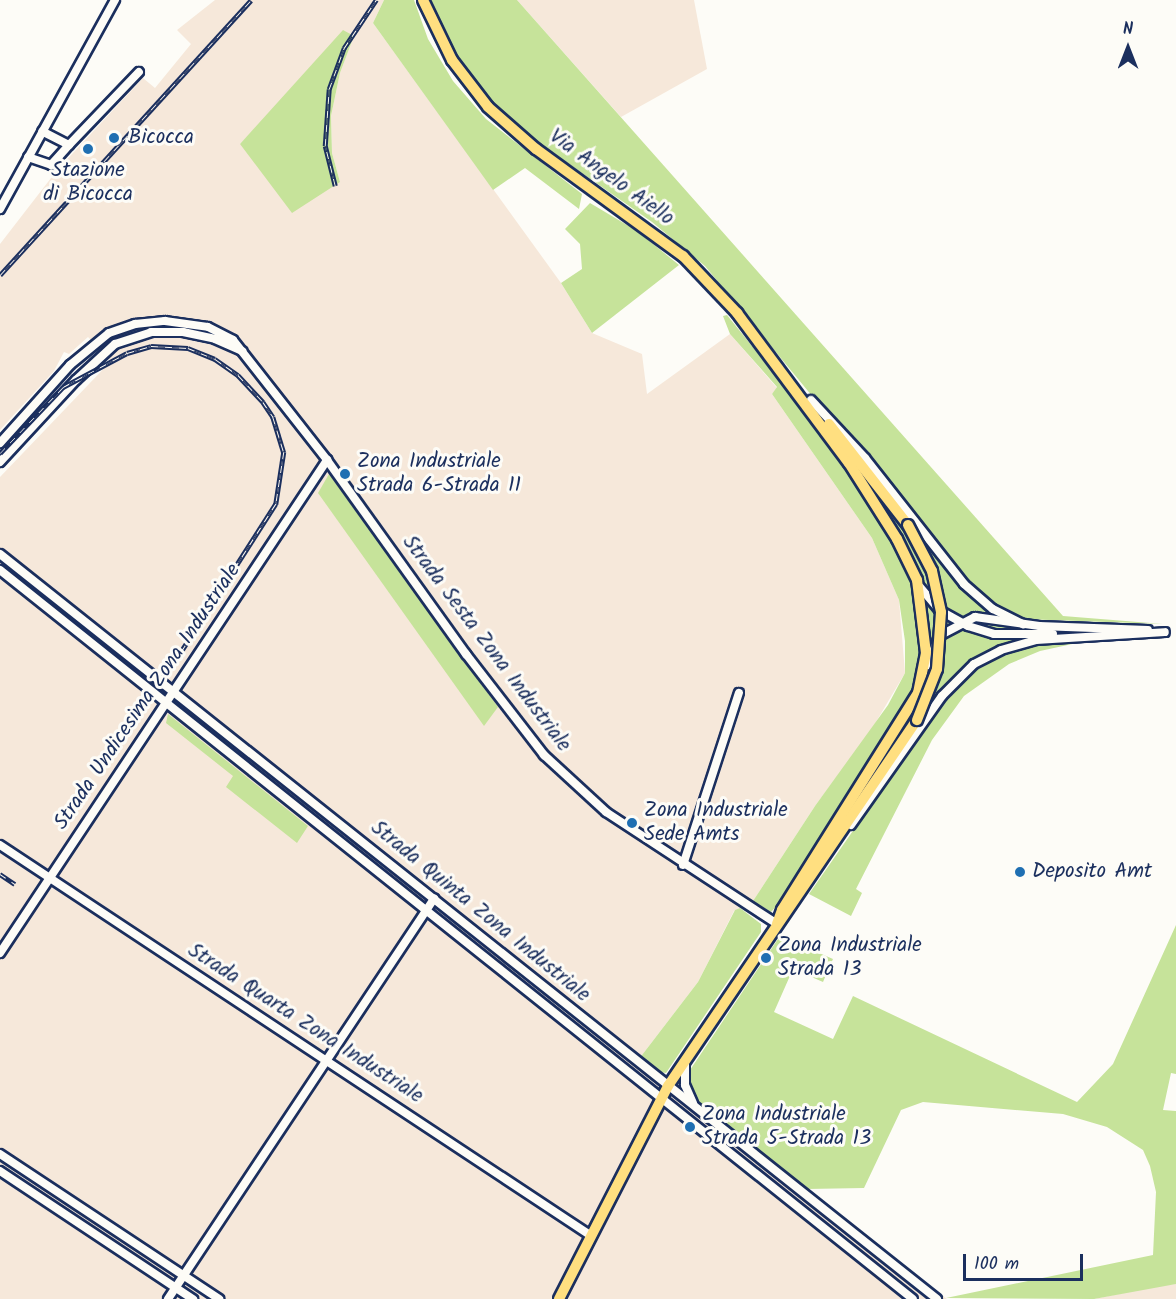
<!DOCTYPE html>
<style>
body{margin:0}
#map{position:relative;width:1176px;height:1299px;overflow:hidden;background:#fdfcf7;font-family:Kalam,sans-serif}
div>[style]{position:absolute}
.built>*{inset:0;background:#f6e8da}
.green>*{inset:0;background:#c6e39a}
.roads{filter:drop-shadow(2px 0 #1b2f5e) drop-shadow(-2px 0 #1b2f5e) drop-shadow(0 2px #1b2f5e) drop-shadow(0 -2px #1b2f5e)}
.minor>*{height:8px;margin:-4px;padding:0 4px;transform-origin:4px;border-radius:4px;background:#fdfcf7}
.major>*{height:10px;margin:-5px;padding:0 5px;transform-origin:5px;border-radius:5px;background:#ffdf80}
.rail>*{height:4.5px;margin-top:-2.25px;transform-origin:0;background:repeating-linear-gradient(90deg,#fdfcf7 0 7px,#1b2f5e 0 14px);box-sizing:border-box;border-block:2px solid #1b2f5e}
.bridges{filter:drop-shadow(2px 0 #1b2f5e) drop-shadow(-2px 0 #1b2f5e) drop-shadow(0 2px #1b2f5e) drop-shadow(0 -2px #1b2f5e)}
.major-bridge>*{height:10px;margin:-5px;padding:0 5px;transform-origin:5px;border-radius:5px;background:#ffdf80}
.dots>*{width:16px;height:16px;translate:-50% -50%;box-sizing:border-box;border:3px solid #fdfcf7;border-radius:50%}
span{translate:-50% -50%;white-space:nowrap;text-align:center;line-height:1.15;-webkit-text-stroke:6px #fdfcf7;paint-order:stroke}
.poi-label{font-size:21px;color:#1b2f5e}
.left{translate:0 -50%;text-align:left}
.street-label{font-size:21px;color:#1b2f5e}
.north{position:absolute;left:1098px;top:18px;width:60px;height:60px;-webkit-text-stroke:4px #fdfcf7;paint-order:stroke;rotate:0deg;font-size:16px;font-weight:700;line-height:24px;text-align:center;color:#1b2f5e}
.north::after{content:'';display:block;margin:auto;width:21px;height:27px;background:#1b2f5e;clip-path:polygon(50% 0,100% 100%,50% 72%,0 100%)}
.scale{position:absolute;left:963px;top:1254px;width:120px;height:27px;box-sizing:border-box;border:3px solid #1b2f5e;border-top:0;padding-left:8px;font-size:18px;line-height:21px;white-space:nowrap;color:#1b2f5e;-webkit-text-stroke:4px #fdfcf7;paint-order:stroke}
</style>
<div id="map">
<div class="built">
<i style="clip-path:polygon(evenodd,215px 0,384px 0,373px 23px,561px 283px,592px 333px,642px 354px,647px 394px,730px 334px,777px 388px,772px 394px,872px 538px,899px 600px,905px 673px,870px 732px,815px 806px,753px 901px,734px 911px,698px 982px,639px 1059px,947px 1299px,0 1299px,0 477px,111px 361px,88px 337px,69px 354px,64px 352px,54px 371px,0 430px,0 244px,58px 169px,143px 78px,155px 88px,191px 44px,177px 30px,215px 0,354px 36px,340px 73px,331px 116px,332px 153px,340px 182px,240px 144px,354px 36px)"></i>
<i style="clip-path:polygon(517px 0,694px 0,707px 69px,621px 117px)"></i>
<i style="clip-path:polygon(1176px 1284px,1176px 1299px,1094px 1299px,1157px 1286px)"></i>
</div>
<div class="green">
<i style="clip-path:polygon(384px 0,414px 0,428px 39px,453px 81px,486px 119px,582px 194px,579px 209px,525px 168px,493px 190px,373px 23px)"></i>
<i style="clip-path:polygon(429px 0,517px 0,1063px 616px,1163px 624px,1021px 619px,990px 604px,967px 584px,705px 266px,652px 222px,519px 129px,491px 102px,461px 64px)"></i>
<i style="clip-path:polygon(343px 30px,354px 36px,340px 73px,331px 116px,332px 153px,340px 182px,292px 213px,240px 144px)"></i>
<i style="clip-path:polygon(590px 203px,637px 231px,679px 265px,592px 333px,561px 283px,582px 269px,580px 244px,565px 229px)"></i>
<i style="clip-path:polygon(727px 315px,827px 439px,889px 533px,913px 584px,923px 654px,914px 692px,783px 899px,771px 912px,753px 901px,815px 806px,888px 705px,905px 673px,905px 641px,899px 600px,872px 538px,772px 394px,777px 387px,730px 334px,723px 316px)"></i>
<i style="clip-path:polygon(859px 470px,902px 527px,913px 524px,981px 603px,1001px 617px,978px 614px,959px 619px,935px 604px)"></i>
<i style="clip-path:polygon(329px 474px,498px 707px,484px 726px,318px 493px)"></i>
<i style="clip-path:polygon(922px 597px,954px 621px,936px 636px,928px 652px)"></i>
<i style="clip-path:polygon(988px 620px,1035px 631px,995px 632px,965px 622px)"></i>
<i style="clip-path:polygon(960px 625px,1034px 638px,997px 648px,972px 661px,926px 714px,940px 677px,946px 632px)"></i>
<i style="clip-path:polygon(1073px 642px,1077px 643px,1040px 651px,1009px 664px,964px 696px,932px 740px,856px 889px,862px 893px,851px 916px,809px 894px,951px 690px,973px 668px,1008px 651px,1048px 642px)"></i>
<i style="clip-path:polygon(168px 714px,308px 826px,297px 843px,226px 787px,233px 776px,166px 723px)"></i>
<i style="clip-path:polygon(740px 908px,761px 924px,761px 932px,666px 1073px,655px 1071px,639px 1059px,698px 982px,735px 910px)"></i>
<i style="clip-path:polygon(1176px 925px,1176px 1074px,1171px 1073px,1163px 1110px,1176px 1111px,1176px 1284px,1094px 1299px,946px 1298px,1153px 1255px,1156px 1192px,1150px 1166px,1143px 1150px,1107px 1127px,1063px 1114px,923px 1102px,901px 1110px,864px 1188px,807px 1189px,694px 1099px,688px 1082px,688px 1073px,780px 936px,833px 959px,823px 982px,793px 969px,774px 1012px,833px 1039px,853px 996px,1077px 1102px,1113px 1064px)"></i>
</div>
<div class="roads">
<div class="minor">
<i style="left:69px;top:145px;width:101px;rotate:-46.2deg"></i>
<i style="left:28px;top:157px;width:24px;rotate:19deg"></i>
<i style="left:51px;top:165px;width:27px;rotate:-48deg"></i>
<i style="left:69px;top:145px;width:30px;rotate:-153deg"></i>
<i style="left:0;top:209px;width:239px;rotate:-61.2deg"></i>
<i style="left:811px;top:400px;width:79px;rotate:47deg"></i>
<i style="left:865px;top:458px;width:160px;rotate:51.8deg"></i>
<i style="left:964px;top:584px;width:38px;rotate:41deg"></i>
<i style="left:993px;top:609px;width:34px;rotate:27deg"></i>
<i style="left:0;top:443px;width:105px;rotate:-48.1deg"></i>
<i style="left:70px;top:365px;width:50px;rotate:-39.4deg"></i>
<i style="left:109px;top:333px;width:28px;rotate:-19deg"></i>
<i style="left:135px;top:324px;width:30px;rotate:-6deg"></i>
<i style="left:165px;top:321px;width:43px;rotate:7.9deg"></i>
<i style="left:208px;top:327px;width:28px;rotate:27deg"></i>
<i style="left:233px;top:340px;width:152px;rotate:51.9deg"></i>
<i style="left:327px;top:460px;width:239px;rotate:54.4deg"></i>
<i style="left:466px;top:654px;width:128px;rotate:52.3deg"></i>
<i style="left:544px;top:755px;width:84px;rotate:42.6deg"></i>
<i style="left:606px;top:812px;width:204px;rotate:33.2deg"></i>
<i style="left:0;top:462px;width:112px;rotate:-47.2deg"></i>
<i style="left:76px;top:380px;width:53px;rotate:-42.7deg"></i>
<i style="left:115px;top:344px;width:38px;rotate:-18deg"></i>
<i style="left:151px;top:332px;width:32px"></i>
<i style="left:183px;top:332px;width:33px;rotate:12deg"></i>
<i style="left:215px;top:339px;width:30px;rotate:24deg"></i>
<i style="left:0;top:554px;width:1197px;rotate:38.49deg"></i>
<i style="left:0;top:570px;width:1168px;rotate:38.61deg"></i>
<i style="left:920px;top:587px;width:30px;rotate:50deg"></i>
<i style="left:939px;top:610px;width:33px;rotate:29deg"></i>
<i style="left:968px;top:626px;width:27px;rotate:17deg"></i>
<i style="left:994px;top:634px;width:59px"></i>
<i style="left:928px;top:665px;width:31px;rotate:-69deg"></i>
<i style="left:939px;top:636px;width:41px;rotate:-27.8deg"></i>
<i style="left:975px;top:617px;width:65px;rotate:8deg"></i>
<i style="left:1039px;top:626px;width:109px;rotate:2.1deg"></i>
<i style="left:851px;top:825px;width:158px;rotate:-54.8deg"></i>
<i style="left:942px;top:696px;width:45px;rotate:-45deg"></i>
<i style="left:974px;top:664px;width:30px;rotate:-27deg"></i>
<i style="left:1001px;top:650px;width:36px;rotate:-16deg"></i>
<i style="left:1036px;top:640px;width:129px;rotate:-3.5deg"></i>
<i style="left:0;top:845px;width:707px;rotate:33.47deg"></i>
<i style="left:683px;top:865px;width:181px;rotate:-72deg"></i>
<i style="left:0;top:953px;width:592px;rotate:-56.44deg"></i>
<i style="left:685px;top:1063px;width:22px;rotate:90deg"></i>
<i style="left:685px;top:1085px;width:20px;rotate:66deg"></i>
<i style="left:0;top:1154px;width:263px;rotate:33.5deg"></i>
<i style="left:0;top:1171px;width:232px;rotate:33.6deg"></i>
<i style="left:168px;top:1299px;width:481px;rotate:-56.4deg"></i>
</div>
<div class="major">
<i style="left:423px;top:0;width:67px;rotate:64.2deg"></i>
<i style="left:452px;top:60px;width:59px;rotate:52.5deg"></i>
<i style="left:488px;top:107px;width:64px;rotate:41.2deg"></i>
<i style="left:536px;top:149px;width:182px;rotate:36.1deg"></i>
<i style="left:683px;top:256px;width:79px;rotate:46.5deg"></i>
<i style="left:737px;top:313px;width:187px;rotate:53.3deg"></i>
<i style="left:849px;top:463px;width:90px;rotate:57.7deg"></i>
<i style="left:897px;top:539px;width:46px;rotate:64deg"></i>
<i style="left:917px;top:580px;width:74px;rotate:83deg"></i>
<i style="left:926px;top:653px;width:41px;rotate:101.3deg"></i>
<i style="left:918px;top:693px;width:256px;rotate:122.1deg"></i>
<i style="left:782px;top:910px;width:15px;rotate:110deg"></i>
<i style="left:829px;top:424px;width:128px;rotate:52deg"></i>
<i style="left:559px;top:1299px;width:239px;rotate:-62.9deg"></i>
<i style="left:668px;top:1086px;width:443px;rotate:-55.8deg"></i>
</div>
</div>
<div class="rail">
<i style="left:335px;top:186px;width:41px;rotate:-104deg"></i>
<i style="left:325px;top:146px;width:57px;rotate:-86deg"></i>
<i style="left:329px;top:89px;width:44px;rotate:-69.9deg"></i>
<i style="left:344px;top:48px;width:58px;rotate:-56.3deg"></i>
<i style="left:0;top:275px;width:372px;rotate:-47.6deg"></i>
<i style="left:0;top:453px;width:91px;rotate:-46.3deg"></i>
<i style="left:63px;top:387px;width:72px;rotate:-28deg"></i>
<i style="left:127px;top:353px;width:25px;rotate:-16deg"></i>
<i style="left:151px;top:346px;width:37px;rotate:3deg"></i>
<i style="left:188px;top:348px;width:29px;rotate:22deg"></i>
<i style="left:215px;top:359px;width:28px;rotate:35deg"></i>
<i style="left:238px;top:375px;width:37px;rotate:47deg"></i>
<i style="left:263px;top:402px;width:18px;rotate:56deg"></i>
<i style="left:273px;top:417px;width:37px;rotate:73deg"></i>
<i style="left:284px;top:452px;width:53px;rotate:98.7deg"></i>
<i style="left:276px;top:504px;width:198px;rotate:122.6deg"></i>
<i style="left:0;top:874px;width:18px;rotate:34deg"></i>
</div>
<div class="bridges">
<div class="major-bridge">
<i style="left:908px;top:525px;width:52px;rotate:62.4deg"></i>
<i style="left:932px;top:571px;width:42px;rotate:77.6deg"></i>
<i style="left:941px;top:612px;width:57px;rotate:94deg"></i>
<i style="left:937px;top:669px;width:55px;rotate:111.4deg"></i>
</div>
</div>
<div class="dots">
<i style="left:114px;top:138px;background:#1f6fb2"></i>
<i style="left:88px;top:149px;background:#1f6fb2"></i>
<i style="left:345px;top:474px;background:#1f6fb2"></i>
<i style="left:632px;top:823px;background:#1f6fb2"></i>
<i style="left:1020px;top:872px;background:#1f6fb2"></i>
<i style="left:766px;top:958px;background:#1f6fb2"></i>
<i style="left:690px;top:1127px;background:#1f6fb2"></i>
</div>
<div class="poi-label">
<span class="left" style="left:128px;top:138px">Bicocca</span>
<span style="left:88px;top:183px">Stazione<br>di Bicocca</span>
<span class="left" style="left:357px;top:474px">Zona Industriale<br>Strada 6-Strada 11</span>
<span class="left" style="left:644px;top:823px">Zona Industriale<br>Sede Amts</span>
<span class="left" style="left:1032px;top:872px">Deposito Amt</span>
<span class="left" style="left:778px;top:958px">Zona Industriale<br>Strada 13</span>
<span class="left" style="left:702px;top:1127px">Zona Industriale<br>Strada 5-Strada 13</span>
</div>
<div class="street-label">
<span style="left:611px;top:178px;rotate:36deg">Via Angelo Aiello</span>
<span style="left:486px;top:644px;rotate:53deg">Strada Sesta Zona Industriale</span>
<span style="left:148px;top:697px;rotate:-56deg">Strada Undicesima Zona Industriale</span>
<span style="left:480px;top:912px;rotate:39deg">Strada Quinta Zona Industriale</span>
<span style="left:305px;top:1024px;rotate:33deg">Strada Quarta Zona Industriale</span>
</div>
<div class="north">N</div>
<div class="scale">100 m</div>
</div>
